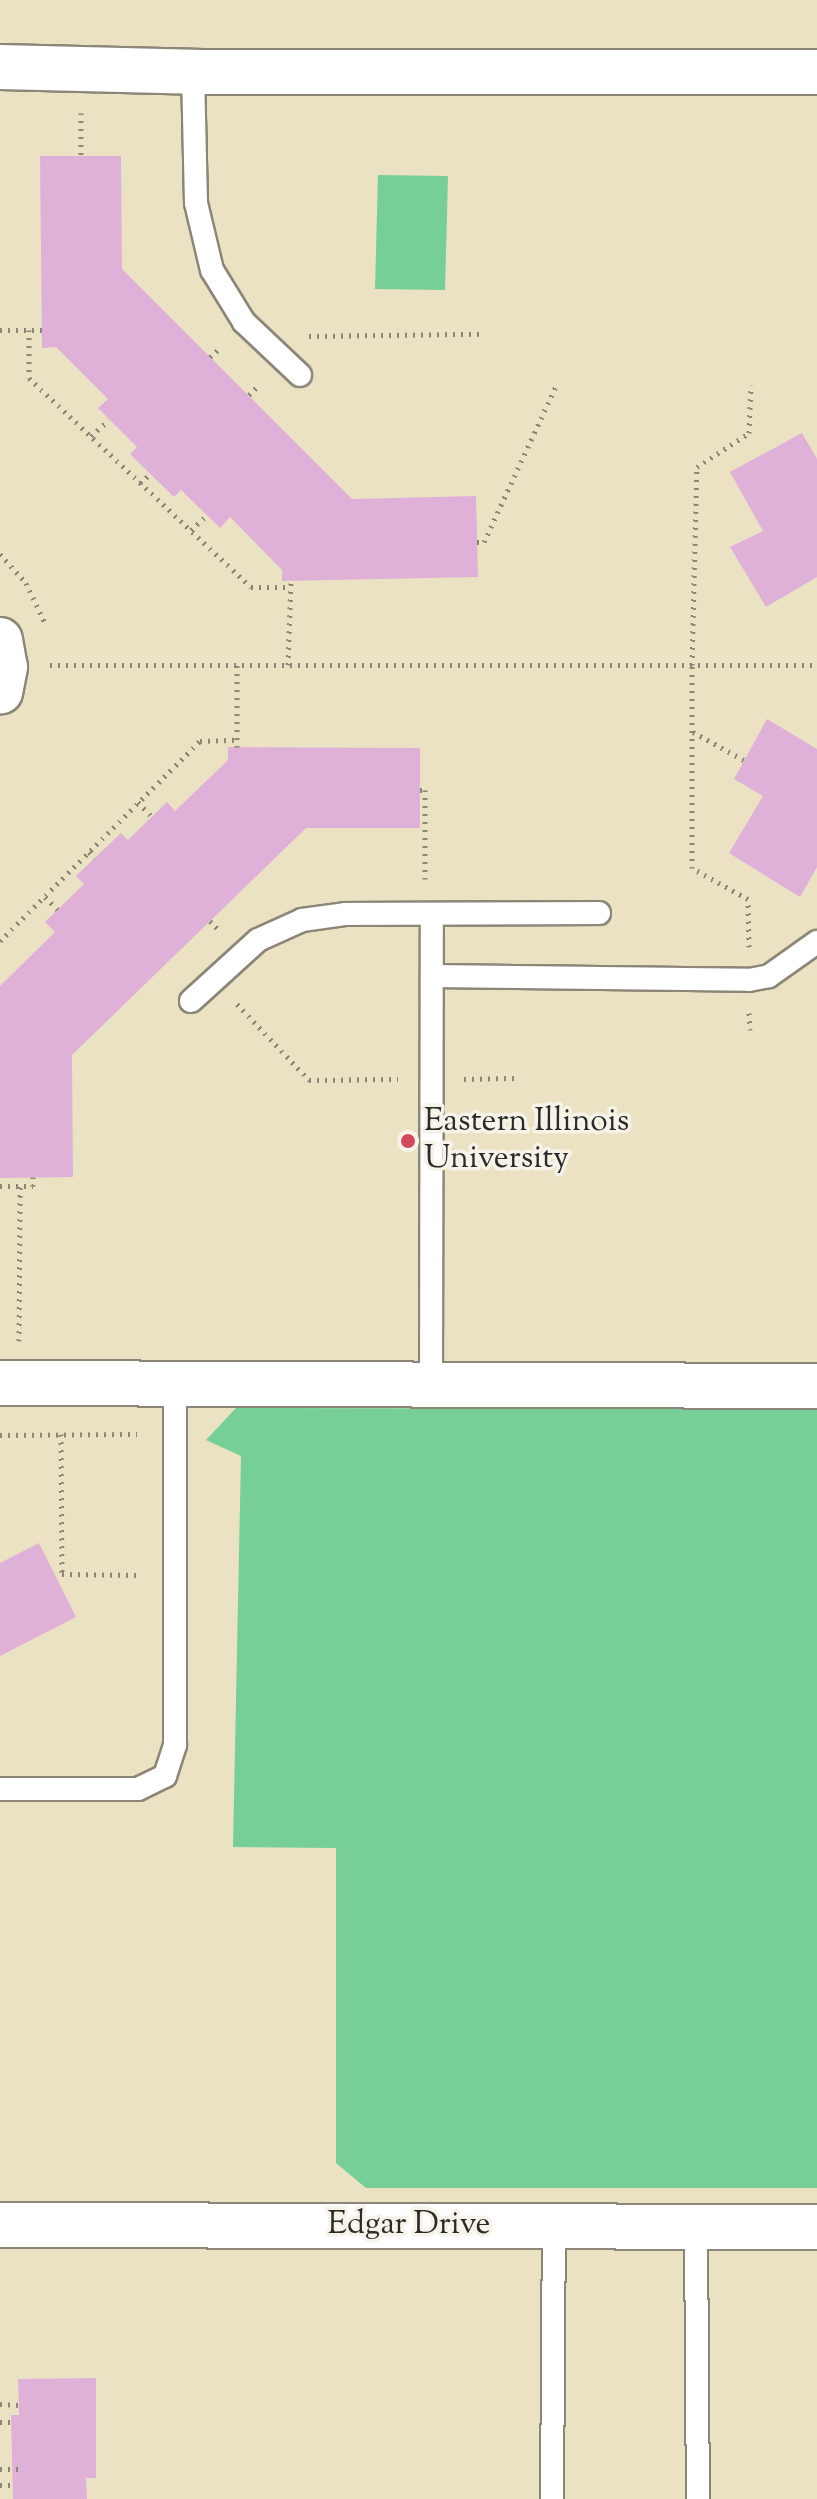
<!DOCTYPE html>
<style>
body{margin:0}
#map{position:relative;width:817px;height:2499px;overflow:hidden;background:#ebe2c3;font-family:"Sorts Mill Goudy",serif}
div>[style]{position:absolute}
.green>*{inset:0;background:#75cf96}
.building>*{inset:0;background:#dfb1d8}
.path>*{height:5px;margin-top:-2.5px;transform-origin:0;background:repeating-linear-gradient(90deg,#8b8677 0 2px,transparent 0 8px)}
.roads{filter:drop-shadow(2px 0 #8b8677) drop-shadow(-2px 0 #8b8677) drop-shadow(0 2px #8b8677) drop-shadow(0 -2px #8b8677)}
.lane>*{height:22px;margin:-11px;padding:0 11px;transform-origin:11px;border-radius:11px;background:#fff}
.street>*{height:44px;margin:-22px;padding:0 22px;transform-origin:22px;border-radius:22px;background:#fff}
.dots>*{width:22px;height:22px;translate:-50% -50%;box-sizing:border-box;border:4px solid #f7f3e8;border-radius:50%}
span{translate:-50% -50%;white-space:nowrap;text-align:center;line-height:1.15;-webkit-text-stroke:7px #f7f3e8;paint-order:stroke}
.poi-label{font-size:32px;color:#2b2b2b}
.left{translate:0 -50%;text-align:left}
.street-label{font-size:32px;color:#2b2b2b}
</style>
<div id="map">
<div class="green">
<i style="clip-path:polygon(378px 175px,448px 176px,445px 290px,375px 289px)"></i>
<i style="clip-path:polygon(236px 1408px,817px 1409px,817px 2188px,366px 2188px,336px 2163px,336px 1848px,233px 1847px,241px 1456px,206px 1440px)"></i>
</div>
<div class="building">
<i style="clip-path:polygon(40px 156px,121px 156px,122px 269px,352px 499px,476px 496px,478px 577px,282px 581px,282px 570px,230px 517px,220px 528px,181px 490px,174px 497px,130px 454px,137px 447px,98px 408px,108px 399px,56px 347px,42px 348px)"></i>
<i style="clip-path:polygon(802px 433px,817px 459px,817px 577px,766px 607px,730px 547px,763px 531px,730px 472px)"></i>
<i style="clip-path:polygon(767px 719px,817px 749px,817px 867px,800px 897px,729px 853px,763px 796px,734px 779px)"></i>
<i style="clip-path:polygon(228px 747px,420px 748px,420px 828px,306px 828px,72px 1055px,73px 1177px,0 1178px,0 986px,55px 932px,45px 922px,84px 884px,76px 876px,121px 833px,128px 840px,167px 802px,175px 811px,228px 760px)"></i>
<i style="clip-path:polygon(39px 1543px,76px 1617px,0 1656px,0 1563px)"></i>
<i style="clip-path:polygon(96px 2378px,96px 2478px,86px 2478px,87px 2499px,13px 2499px,11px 2415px,19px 2415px,18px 2379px)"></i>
</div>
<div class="path">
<i style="left:81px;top:113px;width:43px;rotate:90deg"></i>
<i style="left:0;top:330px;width:42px"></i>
<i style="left:29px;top:330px;width:48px;rotate:90deg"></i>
<i style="left:29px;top:378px;width:305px;rotate:43.3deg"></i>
<i style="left:251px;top:587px;width:39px"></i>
<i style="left:309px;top:336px;width:174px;rotate:-0.7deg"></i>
<i style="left:210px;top:357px;width:15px;rotate:-42deg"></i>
<i style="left:249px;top:395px;width:14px;rotate:-45deg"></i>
<i style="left:91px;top:436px;width:24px;rotate:-42deg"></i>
<i style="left:140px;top:483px;width:13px;rotate:-42deg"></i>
<i style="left:191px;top:530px;width:22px;rotate:-43deg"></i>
<i style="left:477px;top:542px;width:7px"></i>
<i style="left:484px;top:542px;width:174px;rotate:-65.2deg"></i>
<i style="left:0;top:554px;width:39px;rotate:48deg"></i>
<i style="left:26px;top:583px;width:47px;rotate:64.5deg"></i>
<i style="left:50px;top:665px;width:767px"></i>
<i style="left:288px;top:665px;width:84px;rotate:-88deg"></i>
<i style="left:693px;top:732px;width:58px;rotate:28.8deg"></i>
<i style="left:237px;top:747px;width:82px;rotate:-90deg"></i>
<i style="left:420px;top:790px;width:5px"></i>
<i style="left:425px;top:790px;width:89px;rotate:90deg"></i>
<i style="left:138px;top:802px;width:21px;rotate:47deg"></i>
<i style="left:89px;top:852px;width:8px;rotate:45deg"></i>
<i style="left:45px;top:897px;width:18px;rotate:45deg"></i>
<i style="left:210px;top:921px;width:14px;rotate:45deg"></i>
<i style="left:0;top:941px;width:283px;rotate:-45deg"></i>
<i style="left:200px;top:741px;width:37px;rotate:-2deg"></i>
<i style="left:749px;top:947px;width:48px;rotate:-91.2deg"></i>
<i style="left:748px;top:899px;width:64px;rotate:-151deg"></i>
<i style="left:692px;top:868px;width:203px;rotate:-90deg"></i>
<i style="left:692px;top:665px;width:198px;rotate:-88.6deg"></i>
<i style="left:697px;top:467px;width:62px;rotate:-33.2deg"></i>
<i style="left:749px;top:433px;width:48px;rotate:-87.6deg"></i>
<i style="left:237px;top:1004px;width:105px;rotate:46.5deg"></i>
<i style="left:309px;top:1080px;width:89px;rotate:-0.6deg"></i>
<i style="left:749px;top:1013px;width:17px;rotate:87deg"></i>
<i style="left:464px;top:1079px;width:53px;rotate:-1.1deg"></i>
<i style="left:0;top:1186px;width:33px"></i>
<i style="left:33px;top:1186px;width:9px;rotate:-90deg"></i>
<i style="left:19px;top:1341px;width:155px;rotate:-89.6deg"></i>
<i style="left:61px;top:1434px;width:140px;rotate:89.6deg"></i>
<i style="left:62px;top:1574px;width:77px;rotate:0.7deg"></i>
<i style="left:0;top:1435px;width:137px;rotate:-0.4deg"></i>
<i style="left:0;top:2404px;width:19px;rotate:3deg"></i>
<i style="left:0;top:2422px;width:11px"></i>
<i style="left:0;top:2469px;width:19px"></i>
<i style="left:0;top:2485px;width:11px"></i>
</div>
<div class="roads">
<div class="lane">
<i style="left:193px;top:71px;width:132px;rotate:88.7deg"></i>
<i style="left:196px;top:203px;width:69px;rotate:76.6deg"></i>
<i style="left:212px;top:270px;width:61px;rotate:58.4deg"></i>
<i style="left:244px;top:322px;width:77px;rotate:43.4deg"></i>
<i style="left:432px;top:976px;width:317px;rotate:0.7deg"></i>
<i style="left:749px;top:980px;width:20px;rotate:-11deg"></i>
<i style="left:769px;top:976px;width:59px;rotate:-35.3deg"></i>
<i style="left:191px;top:1001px;width:91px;rotate:-42.3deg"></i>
<i style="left:258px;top:940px;width:48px;rotate:-24.4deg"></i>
<i style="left:302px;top:920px;width:43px;rotate:-7.9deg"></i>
<i style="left:345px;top:914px;width:254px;rotate:-0.2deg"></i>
<i style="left:431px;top:1384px;width:470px;rotate:-89.9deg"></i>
<i style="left:0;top:1789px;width:138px"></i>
<i style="left:138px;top:1789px;width:30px;rotate:-26deg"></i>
<i style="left:165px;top:1776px;width:33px;rotate:-72deg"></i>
<i style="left:175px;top:1745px;width:362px;rotate:-90deg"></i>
<i style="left:696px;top:2227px;width:272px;rotate:89.6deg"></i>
<i style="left:552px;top:2499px;width:273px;rotate:-89.6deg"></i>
</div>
<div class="street">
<i style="left:0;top:67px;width:203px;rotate:1.4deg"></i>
<i style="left:203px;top:72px;width:614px"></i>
<i style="left:0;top:640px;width:27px;rotate:80deg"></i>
<i style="left:5px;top:667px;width:25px;rotate:101deg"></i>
<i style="left:0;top:1383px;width:817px;rotate:0.21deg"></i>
<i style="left:0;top:2225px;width:817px;rotate:0.14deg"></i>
</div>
</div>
<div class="dots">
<i style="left:408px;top:1141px;background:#d1495b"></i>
</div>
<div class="poi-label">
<span class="left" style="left:424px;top:1141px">Eastern Illinois<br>University</span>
</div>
<div class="street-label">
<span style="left:409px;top:2225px">Edgar Drive</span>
</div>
</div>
